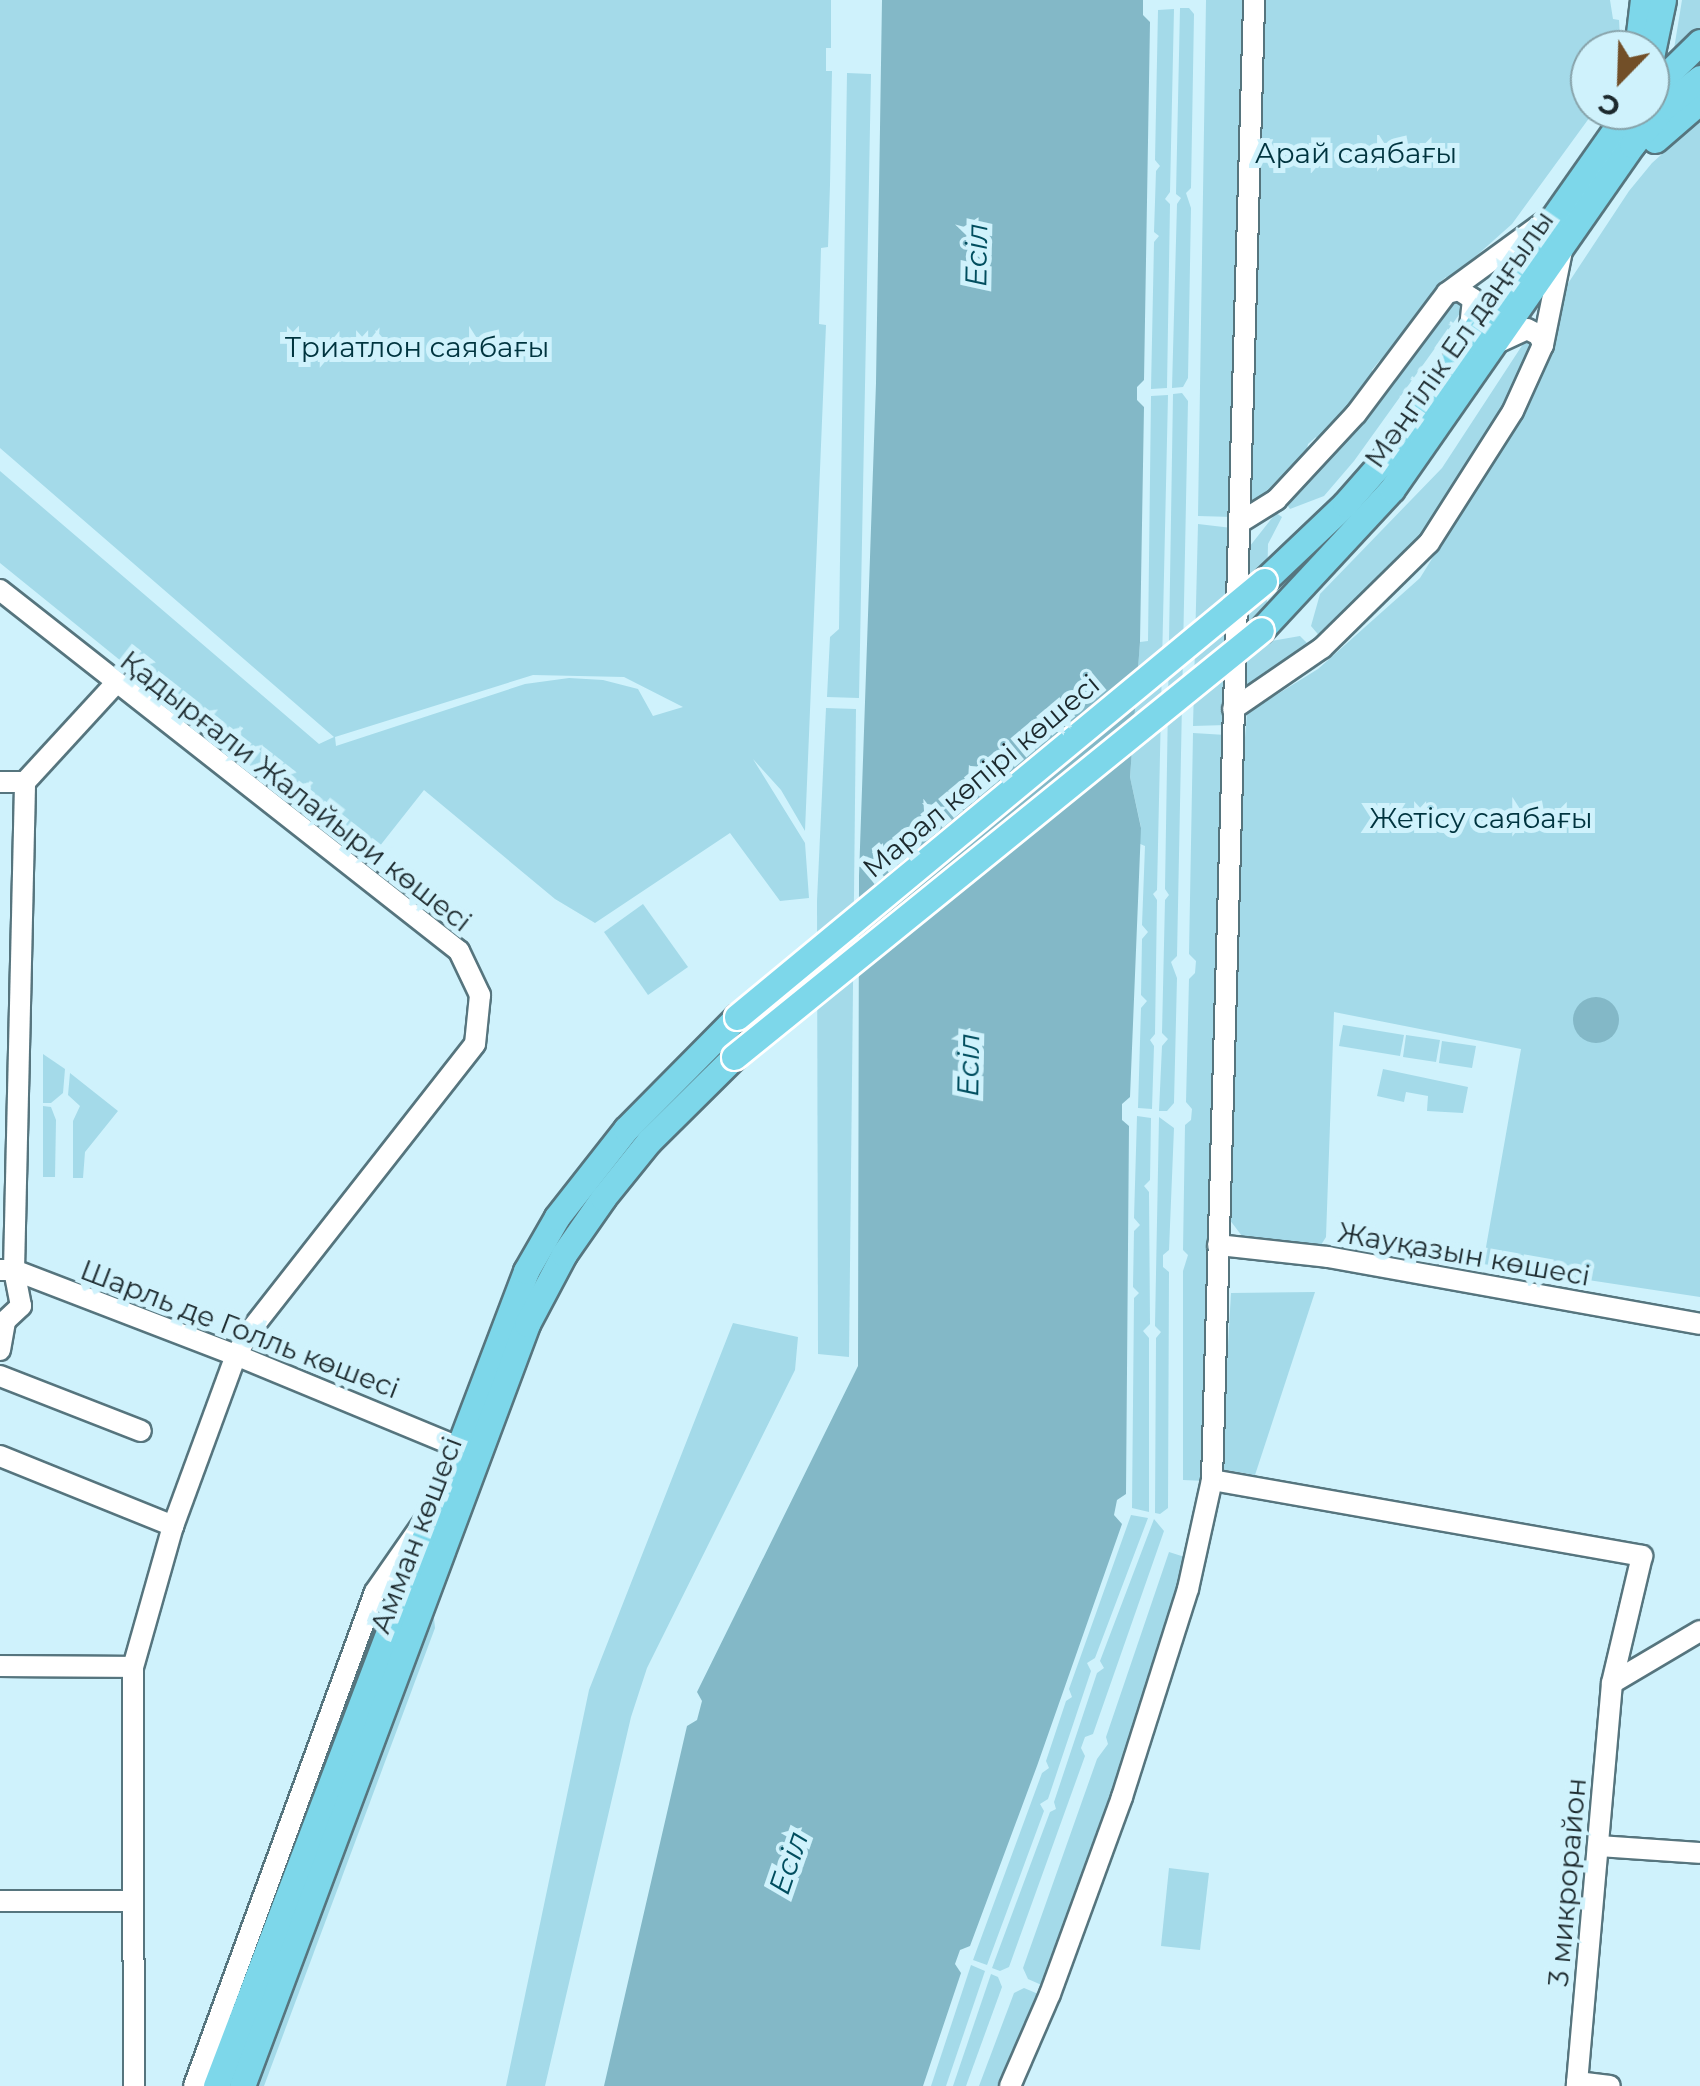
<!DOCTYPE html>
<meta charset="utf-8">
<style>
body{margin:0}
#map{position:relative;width:1700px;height:2086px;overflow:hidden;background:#cff2fc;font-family:Montserrat,sans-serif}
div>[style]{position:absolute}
.green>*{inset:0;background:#a4dae9}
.water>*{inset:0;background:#83b8c7}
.round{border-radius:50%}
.roads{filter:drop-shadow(2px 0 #56757e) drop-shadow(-2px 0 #56757e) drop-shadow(0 2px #56757e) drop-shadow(0 -2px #56757e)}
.minor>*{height:20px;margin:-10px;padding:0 10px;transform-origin:10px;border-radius:10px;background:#fff}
.major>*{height:25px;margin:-12.5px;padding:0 12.5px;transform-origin:12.5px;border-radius:12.5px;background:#7dd7ea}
.bridges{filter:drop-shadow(2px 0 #fff) drop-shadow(-2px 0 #fff) drop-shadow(0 2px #fff) drop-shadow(0 -2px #fff)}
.major-bridge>*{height:25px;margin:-12.5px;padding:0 12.5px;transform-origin:12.5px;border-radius:12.5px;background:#7dd7ea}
span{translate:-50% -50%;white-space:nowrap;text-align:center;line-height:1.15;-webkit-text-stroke:10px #cff2fc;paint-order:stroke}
.park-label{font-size:28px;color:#00343f}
.street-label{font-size:28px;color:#1c292d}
.water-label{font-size:30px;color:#004e5f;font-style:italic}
.north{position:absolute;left:1570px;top:30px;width:100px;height:100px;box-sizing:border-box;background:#cff2fc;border:2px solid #87a2a9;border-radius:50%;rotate:203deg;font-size:28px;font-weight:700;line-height:40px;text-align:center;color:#1c292d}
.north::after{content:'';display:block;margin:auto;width:35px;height:45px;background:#724f28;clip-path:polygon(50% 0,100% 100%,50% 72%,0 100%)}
</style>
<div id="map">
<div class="green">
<i style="clip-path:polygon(evenodd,0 0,831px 0,831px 48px,826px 48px,826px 71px,832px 71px,830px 185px,828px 247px,821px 248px,819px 324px,826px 325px,805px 831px,781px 790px,753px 759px,805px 843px,809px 898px,780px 901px,730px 833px,595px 923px,555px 899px,424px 790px,368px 861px,0 563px,0 471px,319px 744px,334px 737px,0 448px,0 0,533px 675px,624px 677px,683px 707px,653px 716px,638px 689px,603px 680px,569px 678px,525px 684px,336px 746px,335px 737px,533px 675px)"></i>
<i style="clip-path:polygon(1206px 0,1610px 0,1613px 19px,1619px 20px,1620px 37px,1618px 50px,1590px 50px,1590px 110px,1595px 110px,1512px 224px,1448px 281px,1446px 277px,1438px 284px,1439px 292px,1379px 371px,1380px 360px,1372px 370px,1373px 382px,1315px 449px,1316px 437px,1308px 444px,1305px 460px,1254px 508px,1233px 517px,1198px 516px)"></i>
<i style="clip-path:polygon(1682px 0,1700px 0,1700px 28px,1673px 55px)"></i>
<i style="clip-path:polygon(1180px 8px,1189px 8px,1194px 14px,1191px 188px,1186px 193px,1191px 208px,1188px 378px,1183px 387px,1172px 388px,1177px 204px,1181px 198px,1176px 194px)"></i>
<i style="clip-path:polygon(1174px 9px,1170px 192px,1165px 199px,1170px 204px,1167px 388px,1151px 389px,1154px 242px,1159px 236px,1154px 232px,1156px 171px,1160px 166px,1155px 160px,1158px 10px)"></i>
<i style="clip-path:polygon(847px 73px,871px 74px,859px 698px,827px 697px,830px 637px,839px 629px)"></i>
<i style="clip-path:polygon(1700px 120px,1700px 1297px,1483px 1264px,1521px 1049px,1334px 1012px,1326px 1237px,1321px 1245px,1242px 1236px,1226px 1215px,1239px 812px,1247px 713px,1318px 669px,1420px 578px,1483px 477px,1554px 344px,1565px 288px,1629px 191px,1652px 163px)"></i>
<i style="clip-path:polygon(1457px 300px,1466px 305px,1354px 461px,1324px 496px,1290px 509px,1285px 502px,1358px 426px)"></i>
<i style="clip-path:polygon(1525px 341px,1532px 346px,1533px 354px,1465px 479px,1397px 568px,1322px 639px,1311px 626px,1320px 594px,1442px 468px)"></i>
<i style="clip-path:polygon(1182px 393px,1188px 401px,1177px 956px,1171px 962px,1177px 978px,1174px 1103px,1167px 1111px,1159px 1111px,1162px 1046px,1168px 1039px,1162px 1033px,1165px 900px,1169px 895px,1165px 889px,1173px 394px)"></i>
<i style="clip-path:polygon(1168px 395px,1157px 890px,1153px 894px,1157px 900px,1155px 1034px,1150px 1040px,1154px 1046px,1152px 1109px,1138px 1108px,1141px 1008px,1147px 1001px,1141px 995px,1142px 939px,1148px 932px,1142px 925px,1145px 846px,1138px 843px,1141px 827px,1130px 777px,1140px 642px,1148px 641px,1151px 396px)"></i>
<i style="clip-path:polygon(1276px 513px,1282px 517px,1268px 544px,1266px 642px,1300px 636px,1310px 646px,1247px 693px,1240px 685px,1246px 551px)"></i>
<i style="clip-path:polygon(1198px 524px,1232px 528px,1226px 725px,1193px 726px)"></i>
<i style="clip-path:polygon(826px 708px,856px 709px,849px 1357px,818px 1354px,817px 901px)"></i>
<i style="clip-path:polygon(1193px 733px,1226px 735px,1205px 1481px,1183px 1480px,1183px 1271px,1188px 1255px,1183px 1250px,1185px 1125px,1191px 1120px,1192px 1109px,1186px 1102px,1189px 979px,1195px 973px,1196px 961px,1189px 954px)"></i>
<i style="clip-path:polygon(643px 904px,688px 967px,648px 995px,604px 932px)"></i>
<i style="clip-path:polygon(1343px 1025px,1404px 1035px,1400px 1056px,1339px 1046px)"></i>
<i style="clip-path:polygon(1406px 1035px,1440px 1040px,1436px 1062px,1403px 1057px)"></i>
<i style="clip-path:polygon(1442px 1041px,1476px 1046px,1472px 1068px,1439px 1063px)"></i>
<i style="clip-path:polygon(43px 1054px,65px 1069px,63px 1093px,51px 1103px,43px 1103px)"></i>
<i style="clip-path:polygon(1383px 1069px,1468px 1087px,1463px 1113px,1427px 1111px,1428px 1096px,1406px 1092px,1404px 1102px,1377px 1096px)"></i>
<i style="clip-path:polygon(70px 1073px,118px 1111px,85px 1152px,83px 1178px,73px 1178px,73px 1121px,80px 1106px,68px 1095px)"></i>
<i style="clip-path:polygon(43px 1106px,51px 1107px,56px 1120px,55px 1177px,43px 1177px)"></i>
<i style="clip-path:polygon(1137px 1116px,1151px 1118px,1150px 1180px,1144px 1186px,1149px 1192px,1150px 1324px,1143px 1331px,1149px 1338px,1149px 1512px,1132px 1508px,1134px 1298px,1139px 1293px,1133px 1287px,1134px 1231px,1140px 1225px,1134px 1218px)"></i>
<i style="clip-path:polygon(1159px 1117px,1174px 1128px,1169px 1250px,1163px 1255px,1163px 1267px,1169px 1272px,1168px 1508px,1160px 1514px,1155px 1513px,1156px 1338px,1161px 1332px,1155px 1326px)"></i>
<i style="clip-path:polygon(1315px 1292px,1255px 1475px,1221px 1469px,1231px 1293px)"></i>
<i style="clip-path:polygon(733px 1323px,798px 1337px,795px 1370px,647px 1668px,631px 1717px,545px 2086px,506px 2086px,589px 1690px)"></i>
<i style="clip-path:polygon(1131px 1515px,1148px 1518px,1095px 1658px,1087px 1663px,1091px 1671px,1048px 1799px,1040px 1804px,1044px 1811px,987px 1965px,973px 1960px,1042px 1773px,1049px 1768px,1046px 1761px,1066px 1701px,1072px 1697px,1069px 1689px)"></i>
<i style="clip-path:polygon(1154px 1519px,1164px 1531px,1093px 1734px,1085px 1737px,1081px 1748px,1085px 1756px,1009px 1967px,1000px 1971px,992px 1968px,1050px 1812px,1056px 1809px,1054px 1802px,1097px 1673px,1104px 1668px,1100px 1661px)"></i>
<i style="clip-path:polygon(1169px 1552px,1191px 1559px,1046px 1987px,1028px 1979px,1023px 1968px,1097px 1759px,1108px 1744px,1106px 1737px)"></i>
<i style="clip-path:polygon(433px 1608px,435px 1628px,264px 2086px,258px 2086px)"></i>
<i style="clip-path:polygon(1169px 1868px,1209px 1873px,1200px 1950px,1161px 1946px)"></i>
<i style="clip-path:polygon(971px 1965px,985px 1971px,946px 2086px,931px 2086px)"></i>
<i style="clip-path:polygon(991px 1974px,998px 1977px,1002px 1987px,966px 2086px,953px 2086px)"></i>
<i style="clip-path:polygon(1024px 1988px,1043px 1996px,1002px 2086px,979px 2086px,1014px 1993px)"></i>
</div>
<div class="water">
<i style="clip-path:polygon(882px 0,1143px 0,1143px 15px,1150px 22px,1144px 380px,1137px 387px,1137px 400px,1144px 407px,1140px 642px,1130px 777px,1141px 828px,1130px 1097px,1122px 1104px,1122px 1120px,1129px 1126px,1126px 1494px,1117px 1500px,1114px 1515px,1122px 1524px,1037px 1766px,970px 1946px,960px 1950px,955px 1964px,961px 1973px,923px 2086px,604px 2086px,687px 1726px,697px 1720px,702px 1701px,697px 1692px,858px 1366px,859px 876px,876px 383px)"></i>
<i class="round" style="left:1573px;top:997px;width:46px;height:46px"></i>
</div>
<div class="roads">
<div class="minor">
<i style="left:1447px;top:293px;width:12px;rotate:-14deg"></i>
<i style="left:1459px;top:290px;width:17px;rotate:33deg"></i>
<i style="left:1473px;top:299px;width:38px;rotate:96deg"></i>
<i style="left:1495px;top:344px;width:35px;rotate:-25deg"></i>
<i style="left:1527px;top:329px;width:13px;rotate:27deg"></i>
<i style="left:1539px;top:335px;width:11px;rotate:68deg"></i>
<i style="left:1543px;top:345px;width:96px;rotate:-78.6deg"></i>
<i style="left:1239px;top:523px;width:44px;rotate:-31.9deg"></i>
<i style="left:1276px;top:500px;width:117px;rotate:-47.1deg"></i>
<i style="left:1356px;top:414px;width:151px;rotate:-53.1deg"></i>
<i style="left:1447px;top:293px;width:125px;rotate:-36.2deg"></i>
<i style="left:0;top:590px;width:584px;rotate:38.18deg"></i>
<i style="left:459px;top:951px;width:49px;rotate:64.5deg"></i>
<i style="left:480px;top:995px;width:49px;rotate:95.8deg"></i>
<i style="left:475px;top:1044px;width:363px;rotate:128.1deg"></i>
<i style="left:251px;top:1330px;width:29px;rotate:121deg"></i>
<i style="left:236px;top:1355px;width:182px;rotate:110.2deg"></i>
<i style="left:173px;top:1526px;width:147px;rotate:105.8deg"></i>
<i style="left:133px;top:1667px;width:419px;rotate:89.9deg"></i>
<i style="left:1233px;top:709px;width:108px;rotate:-34.4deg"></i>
<i style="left:1322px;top:648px;width:150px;rotate:-44.5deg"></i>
<i style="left:1429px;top:543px;width:156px;rotate:-57.5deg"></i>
<i style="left:1513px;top:411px;width:72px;rotate:-65.6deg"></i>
<i style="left:0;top:782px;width:25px"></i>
<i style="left:1218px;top:1245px;width:111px;rotate:6.2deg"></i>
<i style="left:1328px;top:1257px;width:378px;rotate:10.2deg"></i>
<i style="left:0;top:1270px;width:14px"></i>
<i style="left:14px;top:1270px;width:238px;rotate:21deg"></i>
<i style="left:236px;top:1355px;width:256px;rotate:22.5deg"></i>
<i style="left:0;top:1350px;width:29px;rotate:-80deg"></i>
<i style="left:5px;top:1321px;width:22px;rotate:-43deg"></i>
<i style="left:21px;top:1306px;width:37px;rotate:-101deg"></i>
<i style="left:14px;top:1270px;width:488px;rotate:-88.7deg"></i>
<i style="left:25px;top:782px;width:133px;rotate:-47.4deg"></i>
<i style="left:0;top:1376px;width:151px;rotate:21.3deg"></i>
<i style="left:0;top:1456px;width:187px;rotate:22deg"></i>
<i style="left:1212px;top:1480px;width:437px;rotate:10deg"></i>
<i style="left:1642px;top:1556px;width:130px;rotate:103.3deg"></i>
<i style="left:1612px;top:1683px;width:405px;rotate:95deg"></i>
<i style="left:0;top:1666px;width:133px;rotate:0.4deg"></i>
<i style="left:1612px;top:1683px;width:102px;rotate:-30.6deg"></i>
<i style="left:1598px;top:1846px;width:102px;rotate:3.9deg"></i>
<i style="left:0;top:1901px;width:132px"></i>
<i style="left:1577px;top:2082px;width:33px;rotate:7deg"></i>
<i style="left:194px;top:2086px;width:526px;rotate:-69.88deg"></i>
<i style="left:375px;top:1592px;width:88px;rotate:-55.2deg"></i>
<i style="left:1010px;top:2086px;width:100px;rotate:-66.5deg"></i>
<i style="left:1050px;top:1994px;width:210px;rotate:-69.9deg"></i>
<i style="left:1122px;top:1797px;width:218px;rotate:-72.4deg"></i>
<i style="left:1188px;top:1589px;width:112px;rotate:-77.6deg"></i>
<i style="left:1212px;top:1480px;width:1481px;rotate:-88.37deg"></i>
</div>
<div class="major">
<i style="left:1637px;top:50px;width:50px;rotate:-83.2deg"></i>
<i style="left:1650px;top:62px;width:63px;rotate:-78.2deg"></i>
<i style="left:1650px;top:91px;width:70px;rotate:-44.4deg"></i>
<i style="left:1655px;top:140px;width:60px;rotate:-40.9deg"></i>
<i style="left:1264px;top:581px;width:112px;rotate:-43.5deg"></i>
<i style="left:1345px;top:504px;width:55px;rotate:-48.7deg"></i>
<i style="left:1381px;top:463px;width:431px;rotate:-54.9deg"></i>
<i style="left:1261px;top:630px;width:192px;rotate:-47.1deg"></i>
<i style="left:1392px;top:489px;width:419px;rotate:-55.1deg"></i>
<i style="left:1632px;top:145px;width:50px;rotate:-49.9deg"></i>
<i style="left:1664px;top:107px;width:46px;rotate:-38.9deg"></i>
<i style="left:216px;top:2086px;width:872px;rotate:-69.17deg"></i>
<i style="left:526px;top:1271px;width:62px;rotate:-60.1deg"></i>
<i style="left:557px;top:1217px;width:112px;rotate:-51.9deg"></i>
<i style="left:626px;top:1129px;width:158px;rotate:-45.3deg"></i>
<i style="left:242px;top:2086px;width:814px;rotate:-69.49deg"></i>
<i style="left:527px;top:1324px;width:79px;rotate:-62.1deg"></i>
<i style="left:564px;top:1254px;width:68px;rotate:-55.1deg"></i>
<i style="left:603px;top:1198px;width:73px;rotate:-51.1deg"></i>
<i style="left:649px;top:1141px;width:120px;rotate:-44.7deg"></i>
</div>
</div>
<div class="bridges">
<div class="major-bridge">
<i style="left:737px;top:1017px;width:684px;rotate:-39.6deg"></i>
<i style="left:734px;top:1057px;width:678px;rotate:-39.02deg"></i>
</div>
</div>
<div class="park-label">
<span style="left:1356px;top:153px">Арай саябағы</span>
<span style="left:417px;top:347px">Триатлон саябағы</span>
<span style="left:1481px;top:818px">Жетісу саябағы</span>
</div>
<div class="street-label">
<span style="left:1459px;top:339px;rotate:-55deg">Мәңгілік Ел даңғылы</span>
<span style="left:981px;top:776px;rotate:-40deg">Марал көпірі көшесі</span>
<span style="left:296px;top:791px;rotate:38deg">Қадырғали Жалайыри көшесі</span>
<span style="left:1464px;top:1254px;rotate:10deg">Жауқазын көшесі</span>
<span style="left:240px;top:1329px;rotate:21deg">Шарль де Голль көшесі</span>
<span style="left:416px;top:1535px;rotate:-69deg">Амман көшесі</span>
<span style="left:1567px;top:1882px;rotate:-85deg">3 микрорайон</span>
</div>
<div class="water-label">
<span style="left:977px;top:255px;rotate:-89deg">Есіл</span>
<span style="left:969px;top:1065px;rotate:-89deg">Есіл</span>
<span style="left:789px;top:1863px;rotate:-71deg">Есіл</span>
</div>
<div class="north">С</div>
</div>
